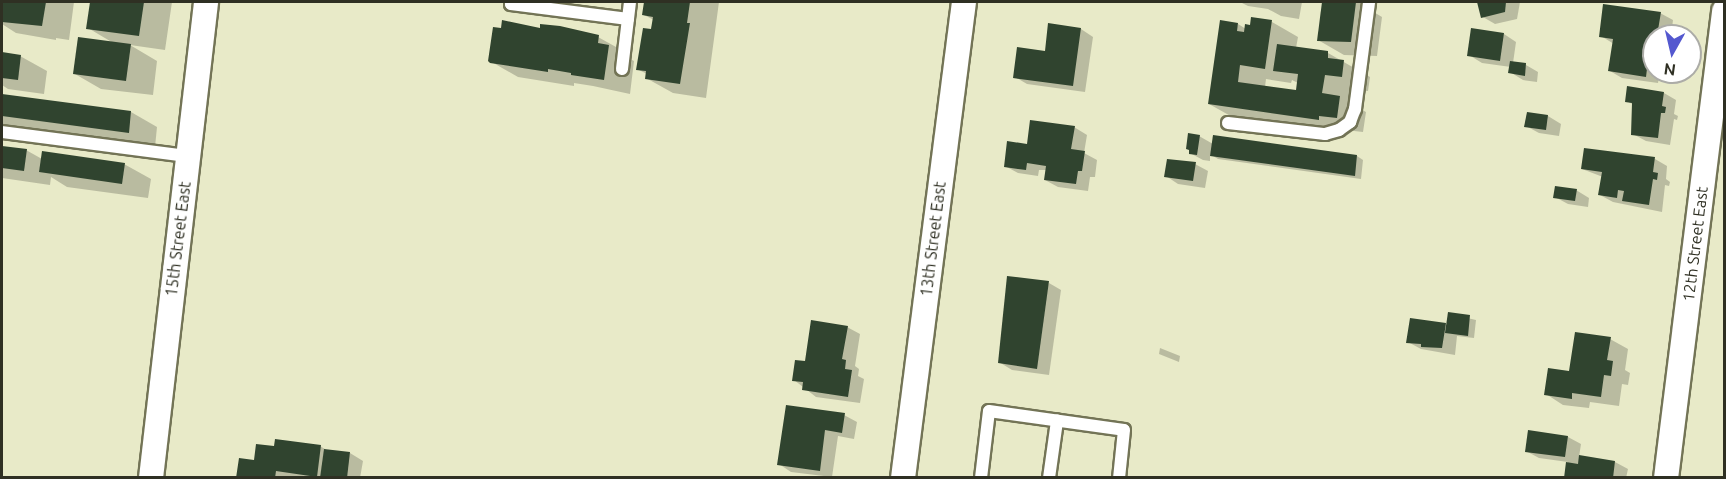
<!DOCTYPE html>
<style>
body{margin:0}
#map{position:relative;width:1726px;height:479px;overflow:hidden;background:#e8eac8;font-family:Ubuntu,sans-serif}
div>[style]{position:absolute}
.shadow>*{inset:0;background:#0003}
.building>*{inset:0;background:#30442f}
.roads{filter:drop-shadow(2px 0 #737456) drop-shadow(-2px 0 #737456) drop-shadow(0 2px #737456) drop-shadow(0 -2px #737456)}
.service>*{height:12px;margin:-6px;padding:0 6px;transform-origin:6px;border-radius:6px;background:#fff}
.minor>*{height:24px;margin:-12px;padding:0 12px;transform-origin:12px;border-radius:12px;background:#fff}
span{translate:-50% -50%;white-space:nowrap;text-align:center;line-height:1.15;-webkit-text-stroke:6px #fff;paint-order:stroke}
.street-label{font-size:16px;color:#2f3023}
.frame{position:absolute;inset:0;border:3px solid #2f3023;pointer-events:none}
.north{position:absolute;left:1642px;top:24px;width:60px;height:60px;box-sizing:border-box;background:#fff;border:2px solid #acaca7;border-radius:50%;rotate:188deg;font-size:16px;font-weight:700;line-height:24px;text-align:center;color:#2f3023}
.north::after{content:'';display:block;margin:auto;width:21px;height:27px;background:#5458cf;clip-path:polygon(50% 0,100% 100%,50% 72%,0 100%)}
</style>
<div id="map">
<div class="shadow">
<i style="clip-path:polygon(2px 2px,74px 2px,69px 40px,56px 38px,56px 40px,16px 33px,2px 24px)"></i>
<i style="clip-path:polygon(91px 2px,172px 2px,165px 50px,130px 45px,157px 61px,153px 95px,101px 89px,75px 74px,115px 44px,88px 28px)"></i>
<i style="clip-path:polygon(646px 2px,719px 2px,706px 98px,673px 93px,646px 78px,647px 74px,637px 69px,654px 20px,644px 15px)"></i>
<i style="clip-path:polygon(1240px 2px,1302px 2px,1299px 19px,1281px 16px,1268px 9px,1248px 6px)"></i>
<i style="clip-path:polygon(1337px 2px,1362px 2px,1362px 5px,1382px 17px,1377px 56px,1344px 55px,1318px 40px)"></i>
<i style="clip-path:polygon(1479px 2px,1520px 2px,1517px 19px,1495px 24px,1483px 17px)"></i>
<i style="clip-path:polygon(1660px 13px,1673px 20px,1671px 36px,1654px 36px,1654px 72px,1660px 72px,1658px 83px,1622px 78px,1610px 71px,1614px 44px,1601px 36px)"></i>
<i style="clip-path:polygon(evenodd,1272px 22px,1298px 37px,1296px 48px,1328px 53px,1370px 77px,1368px 91px,1351px 89px,1349px 103px,1366px 112px,1363px 132px,1345px 130px,1345px 134px,1236px 119px,1209px 104px,1238px 24px,1246px 29px,1272px 22px,1266px 79px,1291px 83px,1292px 80px,1298px 83px,1297px 91px,1265px 87px,1266px 79px)"></i>
<i style="clip-path:polygon(541px 29px,598px 37px,625px 52px,624px 56px,634px 61px,630px 94px,593px 86px,574px 83px,574px 86px,518px 77px,490px 61px)"></i>
<i style="clip-path:polygon(1081px 29px,1093px 37px,1085px 92px,1027px 84px,1015px 77px)"></i>
<i style="clip-path:polygon(1504px 34px,1516px 42px,1513px 63px,1526px 65px,1538px 72px,1537px 82px,1523px 80px,1510px 72px,1511px 67px,1482px 63px,1469px 55px)"></i>
<i style="clip-path:polygon(2px 54px,20px 56px,47px 71px,44px 94px,8px 89px,2px 85px)"></i>
<i style="clip-path:polygon(1664px 93px,1676px 100px,1674px 114px,1678px 116px,1677px 120px,1674px 119px,1670px 145px,1646px 141px,1633px 134px,1634px 105px,1627px 101px)"></i>
<i style="clip-path:polygon(2px 95px,131px 112px,157px 127px,155px 147px,2px 127px)"></i>
<i style="clip-path:polygon(1528px 114px,1548px 116px,1561px 124px,1559px 136px,1539px 133px,1526px 126px)"></i>
<i style="clip-path:polygon(1074px 127px,1087px 135px,1084px 153px,1097px 160px,1095px 177px,1090px 177px,1088px 191px,1058px 187px,1045px 180px,1047px 170px,1039px 170px,1038px 176px,1018px 173px,1005px 166px,1028px 145px)"></i>
<i style="clip-path:polygon(1199px 136px,1213px 144px,1357px 156px,1363px 160px,1361px 179px,1218px 159px,1210px 154px,1210px 161px,1203px 160px,1190px 153px)"></i>
<i style="clip-path:polygon(2px 147px,26px 150px,42px 159px,124px 164px,151px 179px,148px 198px,67px 187px,51px 177px,50px 185px,2px 178px)"></i>
<i style="clip-path:polygon(1585px 149px,1655px 159px,1667px 166px,1666px 179px,1670px 182px,1669px 186px,1665px 185px,1662px 212px,1613px 202px,1600px 195px,1603px 177px,1582px 169px)"></i>
<i style="clip-path:polygon(1195px 164px,1208px 171px,1205px 188px,1178px 184px,1166px 176px)"></i>
<i style="clip-path:polygon(1576px 190px,1589px 198px,1588px 207px,1568px 204px,1555px 197px)"></i>
<i style="clip-path:polygon(1049px 283px,1061px 290px,1049px 375px,1012px 370px,999px 362px)"></i>
<i style="clip-path:polygon(1450px 314px,1476px 320px,1474px 338px,1457px 336px,1455px 355px,1421px 349px,1408px 342px,1445px 324px,1448px 326px)"></i>
<i style="clip-path:polygon(847px 327px,860px 334px,855px 366px,859px 369px,858px 376px,864px 379px,860px 403px,816px 397px,794px 380px,806px 363px)"></i>
<i style="clip-path:polygon(1610px 339px,1628px 349px,1625px 370px,1630px 373px,1628px 385px,1622px 384px,1619px 406px,1590px 402px,1589px 408px,1563px 405px,1546px 394px)"></i>
<i style="clip-path:polygon(1160px 348px,1180px 356px,1179px 362px,1159px 354px)"></i>
<i style="clip-path:polygon(844px 415px,857px 422px,854px 439px,838px 436px,832px 477px,791px 472px,779px 464px)"></i>
<i style="clip-path:polygon(1529px 432px,1568px 437px,1581px 444px,1579px 457px,1615px 462px,1628px 469px,1626px 478px,1565px 478px,1568px 462px,1539px 458px,1526px 451px)"></i>
<i style="clip-path:polygon(320px 446px,328px 451px,350px 453px,363px 461px,360px 478px,237px 478px,275px 448px)"></i>
</div>
<div class="building">
<i style="clip-path:polygon(2px 2px,46px 2px,42px 26px,2px 22px)"></i>
<i style="clip-path:polygon(90px 2px,144px 2px,139px 36px,86px 29px)"></i>
<i style="clip-path:polygon(644px 2px,690px 2px,687px 23px,690px 23px,680px 84px,645px 79px,646px 71px,636px 70px,643px 28px,651px 29px,653px 17px,642px 15px)"></i>
<i style="clip-path:polygon(1322px 2px,1356px 2px,1351px 42px,1317px 41px)"></i>
<i style="clip-path:polygon(1477px 2px,1506px 2px,1505px 12px,1481px 18px)"></i>
<i style="clip-path:polygon(1603px 4px,1661px 12px,1657px 36px,1654px 36px,1654px 45px,1650px 44px,1646px 77px,1608px 71px,1613px 39px,1599px 37px)"></i>
<i style="clip-path:polygon(1251px 17px,1272px 20px,1265px 69px,1240px 65px,1238px 82px,1296px 90px,1298px 74px,1273px 71px,1277px 44px,1328px 51px,1328px 58px,1344px 60px,1342px 77px,1325px 75px,1322px 93px,1340px 96px,1337px 118px,1319px 116px,1319px 120px,1208px 104px,1220px 20px,1238px 23px,1237px 31px,1244px 32px,1245px 24px,1250px 25px)"></i>
<i style="clip-path:polygon(502px 20px,540px 28px,540px 24px,560px 26px,599px 35px,598px 43px,609px 45px,604px 80px,571px 75px,571px 73px,548px 69px,548px 72px,490px 63px,488px 61px,493px 27px,501px 28px)"></i>
<i style="clip-path:polygon(1048px 23px,1081px 28px,1073px 86px,1013px 78px,1017px 47px,1045px 51px)"></i>
<i style="clip-path:polygon(1471px 28px,1504px 33px,1500px 61px,1467px 56px)"></i>
<i style="clip-path:polygon(78px 37px,131px 44px,126px 81px,73px 74px)"></i>
<i style="clip-path:polygon(2px 52px,21px 55px,18px 80px,2px 78px)"></i>
<i style="clip-path:polygon(1510px 61px,1526px 63px,1525px 76px,1508px 73px)"></i>
<i style="clip-path:polygon(1627px 86px,1664px 92px,1662px 106px,1666px 107px,1665px 113px,1661px 113px,1658px 138px,1631px 135px,1632px 103px,1625px 102px)"></i>
<i style="clip-path:polygon(2px 94px,131px 111px,129px 133px,2px 116px)"></i>
<i style="clip-path:polygon(1527px 112px,1548px 115px,1546px 130px,1524px 127px)"></i>
<i style="clip-path:polygon(1030px 120px,1075px 126px,1071px 149px,1085px 151px,1082px 171px,1078px 171px,1076px 184px,1044px 180px,1046px 166px,1027px 163px,1026px 170px,1004px 167px,1007px 141px,1027px 144px)"></i>
<i style="clip-path:polygon(1188px 133px,1200px 135px,1197px 155px,1189px 154px,1189px 150px,1186px 149px)"></i>
<i style="clip-path:polygon(1213px 135px,1357px 155px,1355px 176px,1210px 156px)"></i>
<i style="clip-path:polygon(2px 146px,27px 149px,24px 171px,2px 168px)"></i>
<i style="clip-path:polygon(1584px 148px,1655px 157px,1653px 172px,1658px 173px,1657px 180px,1653px 179px,1649px 205px,1622px 201px,1624px 191px,1618px 190px,1617px 198px,1598px 195px,1602px 172px,1581px 169px)"></i>
<i style="clip-path:polygon(42px 151px,125px 163px,122px 184px,39px 172px)"></i>
<i style="clip-path:polygon(1167px 159px,1196px 162px,1193px 181px,1164px 177px)"></i>
<i style="clip-path:polygon(1555px 186px,1577px 189px,1575px 201px,1553px 198px)"></i>
<i style="clip-path:polygon(1007px 276px,1049px 281px,1037px 369px,998px 363px)"></i>
<i style="clip-path:polygon(1448px 312px,1470px 315px,1468px 336px,1445px 333px)"></i>
<i style="clip-path:polygon(1410px 318px,1446px 323px,1442px 348px,1421px 347px,1421px 344px,1406px 343px)"></i>
<i style="clip-path:polygon(811px 320px,848px 326px,842px 359px,846px 360px,845px 369px,852px 370px,848px 397px,802px 390px,803px 382px,792px 381px,795px 360px,805px 361px)"></i>
<i style="clip-path:polygon(1575px 332px,1611px 337px,1607px 360px,1613px 361px,1611px 376px,1604px 375px,1601px 397px,1572px 393px,1572px 399px,1544px 395px,1548px 368px,1569px 371px)"></i>
<i style="clip-path:polygon(786px 405px,845px 413px,842px 433px,825px 430px,820px 471px,777px 465px)"></i>
<i style="clip-path:polygon(1528px 430px,1568px 436px,1565px 457px,1525px 452px)"></i>
<i style="clip-path:polygon(275px 439px,321px 445px,317px 477px,276px 471px,275px 478px,236px 478px,239px 458px,254px 460px,256px 444px,274px 446px)"></i>
<i style="clip-path:polygon(324px 449px,350px 452px,347px 478px,320px 478px)"></i>
<i style="clip-path:polygon(1579px 455px,1615px 461px,1613px 478px,1564px 478px,1566px 462px,1578px 464px)"></i>
</div>
<div class="roads">
<div class="service">
<i style="left:512px;top:2px;width:2px;rotate:117deg"></i>
<i style="left:511px;top:4px;width:118px;rotate:7.3deg"></i>
<i style="left:622px;top:69px;width:67px;rotate:-83.2deg"></i>
<i style="left:1228px;top:123px;width:98px;rotate:6.5deg"></i>
<i style="left:1325px;top:134px;width:15px;rotate:-16deg"></i>
<i style="left:1339px;top:130px;width:14px;rotate:-36deg"></i>
<i style="left:1350px;top:122px;width:14px;rotate:-69deg"></i>
<i style="left:1355px;top:109px;width:108px;rotate:-82.5deg"></i>
<i style="left:2px;top:132px;width:188px;rotate:7.4deg"></i>
<i style="left:981px;top:478px;width:67px;rotate:-83.2deg"></i>
<i style="left:989px;top:411px;width:136px;rotate:8deg"></i>
<i style="left:1124px;top:430px;width:48px;rotate:95.9deg"></i>
<i style="left:1049px;top:478px;width:58px;rotate:-82deg"></i>
</div>
<div class="minor">
<i style="left:151px;top:478px;width:479px;rotate:-83.4deg"></i>
<i style="left:903px;top:478px;width:480px;rotate:-82.7deg"></i>
<i style="left:1666px;top:478px;width:471px;rotate:-82.9deg"></i>
</div>
</div>
<div class="street-label">
<span style="left:178px;top:239px;rotate:-83deg">15th Street East</span>
<span style="left:933px;top:239px;rotate:-83deg">13th Street East</span>
<span style="left:1695px;top:244px;rotate:-83deg">12th Street East</span>
</div>
<div class="frame"></div>
<div class="north">N</div>
</div>
